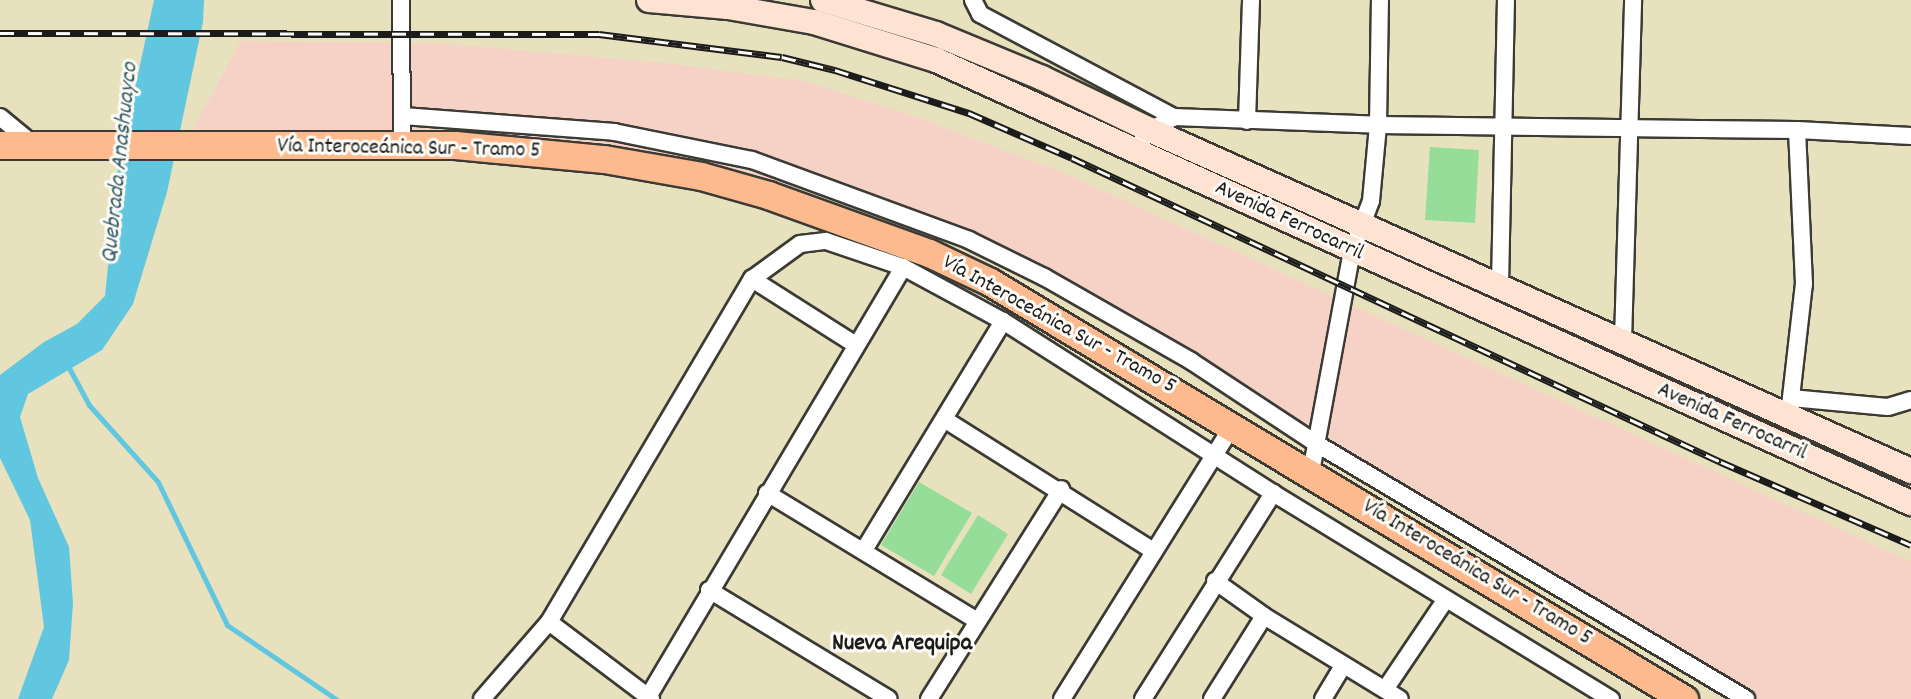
<!DOCTYPE html>
<meta charset="utf-8">
<style>
body{margin:0}
#map{position:relative;width:1911px;height:699px;overflow:hidden;background:#e8e1bd;font-family:Dekko,sans-serif}
div>[style]{position:absolute}
.built>*{inset:0;background:#f6d1c6}
.green>*{inset:0;background:#95dd98}
.water>*{inset:0;background:#61c6df}
.stream>*{height:5px;margin:-2.5px;padding:0 2.5px;transform-origin:2.5px;border-radius:2.5px;background:#61c6df}
.roads{filter:drop-shadow(2px 0 #3b3a34) drop-shadow(-2px 0 #3b3a34) drop-shadow(0 2px #3b3a34) drop-shadow(0 -2px #3b3a34)}
.minor>*{height:16px;margin:-8px;padding:0 8px;transform-origin:8px;border-radius:8px;background:#fff}
.secondary>*{height:24px;margin:-12px;padding:0 12px;transform-origin:12px;border-radius:12px;background:#fee3d2}
.trunk>*{height:27px;margin:-13.5px;padding:0 13.5px;transform-origin:13.5px;border-radius:13.5px;background:#fcba8e}
.rail>*{height:7px;margin-top:-3.5px;transform-origin:0;background:repeating-linear-gradient(90deg,#fdfcf7 0 14px,#1c1c1c 0 28px);box-sizing:border-box;border-block:2px solid #1c1c1c}
span{translate:-50% -50%;white-space:nowrap;text-align:center;line-height:1.15;-webkit-text-stroke:6px #fdfcf7;paint-order:stroke}
.street-label{font-size:22px;color:#1c1c1c}
.water-label{font-size:24px;color:#38606a;font-style:italic}
.neighbourhood-label{font-size:24px;color:#1c1c1c;font-weight:700}
</style>
<div id="map">
<div class="built">
<i style="clip-path:polygon(241px 41px,436px 43px,664px 63px,803px 81px,905px 113px,1066px 174px,1911px 562px,1911px 699px,1730px 699px,1372px 489px,1199px 376px,1037px 282px,958px 246px,820px 194px,703px 162px,612px 148px,435px 130px,191px 133px)"></i>
</div>
<div class="green">
<i style="clip-path:polygon(977px 63px,1112px 122px,1109px 128px,984px 71px)"></i>
<i style="clip-path:polygon(1430px 147px,1479px 150px,1475px 223px,1425px 220px)"></i>
<i style="clip-path:polygon(1166px 150px,1345px 230px,1341px 235px,1164px 156px)"></i>
<i style="clip-path:polygon(919px 482px,972px 513px,934px 576px,881px 545px)"></i>
<i style="clip-path:polygon(978px 515px,1008px 534px,971px 594px,941px 575px)"></i>
</div>
<div class="water">
<i style="clip-path:polygon(154px 0,204px 0,203px 22px,167px 192px,133px 304px,102px 350px,28px 394px,20px 417px,38px 478px,69px 547px,73px 603px,69px 660px,52px 699px,18px 699px,44px 627px,30px 520px,0 458px,0 375px,44px 342px,77px 324px,105px 296px,118px 167px)"></i>
</div>
<div class="stream">
<i style="left:68px;top:366px;width:44px;rotate:61.7deg"></i>
<i style="left:89px;top:405px;width:103px;rotate:48.1deg"></i>
<i style="left:158px;top:482px;width:159px;rotate:64.2deg"></i>
<i style="left:227px;top:625px;width:132px;rotate:34.2deg"></i>
</div>
<div class="roads">
<div class="minor">
<i style="left:401px;top:0;width:145px;rotate:89.6deg"></i>
<i style="left:973px;top:0;width:16px;rotate:63deg"></i>
<i style="left:980px;top:14px;width:220px;rotate:28deg"></i>
<i style="left:403px;top:116px;width:212px;rotate:4.3deg"></i>
<i style="left:614px;top:132px;width:141px;rotate:11.5deg"></i>
<i style="left:752px;top:160px;width:231px;rotate:20.2deg"></i>
<i style="left:969px;top:240px;width:84px;rotate:26.3deg"></i>
<i style="left:1044px;top:277px;width:169px;rotate:29.7deg"></i>
<i style="left:1191px;top:361px;width:151px;rotate:33.4deg"></i>
<i style="left:1317px;top:444px;width:499px;rotate:30.7deg"></i>
<i style="left:0;top:117px;width:44px;rotate:39.5deg"></i>
<i style="left:1247px;top:121px;width:121px;rotate:-88.1deg"></i>
<i style="left:1135px;top:150px;width:25px;rotate:-53deg"></i>
<i style="left:1150px;top:130px;width:27px;rotate:-28deg"></i>
<i style="left:1174px;top:117px;width:204px;rotate:2.2deg"></i>
<i style="left:1378px;top:125px;width:419px;rotate:0.7deg"></i>
<i style="left:1797px;top:130px;width:114px;rotate:3deg"></i>
<i style="left:752px;top:279px;width:123px;rotate:32.4deg"></i>
<i style="left:1500px;top:285px;width:285px;rotate:-88.8deg"></i>
<i style="left:1623px;top:341px;width:341px;rotate:-88.3deg"></i>
<i style="left:1791px;top:398px;width:97px;rotate:5.3deg"></i>
<i style="left:1888px;top:407px;width:24px;rotate:-17deg"></i>
<i style="left:1789px;top:415px;width:132px;rotate:-83.5deg"></i>
<i style="left:1804px;top:284px;width:154px;rotate:-92.6deg"></i>
<i style="left:944px;top:419px;width:248px;rotate:32.2deg"></i>
<i style="left:1311px;top:472px;width:225px;rotate:-79.5deg"></i>
<i style="left:1352px;top:251px;width:53px;rotate:-69.2deg"></i>
<i style="left:1371px;top:201px;width:76px;rotate:-84.7deg"></i>
<i style="left:1378px;top:125px;width:125px;rotate:-89.1deg"></i>
<i style="left:767px;top:493px;width:245px;rotate:31.3deg"></i>
<i style="left:864px;top:550px;width:268px;rotate:-58.7deg"></i>
<i style="left:1215px;top:581px;width:60px;rotate:35.5deg"></i>
<i style="left:1264px;top:616px;width:159px;rotate:31.4deg"></i>
<i style="left:709px;top:590px;width:210px;rotate:31.2deg"></i>
<i style="left:549px;top:622px;width:128px;rotate:37deg"></i>
<i style="left:1386px;top:688px;width:107px;rotate:-56deg"></i>
<i style="left:648px;top:697px;width:500px;rotate:-59.3deg"></i>
<i style="left:482px;top:699px;width:102px;rotate:-49deg"></i>
<i style="left:549px;top:622px;width:399px;rotate:-59.4deg"></i>
<i style="left:752px;top:279px;width:59px;rotate:-36.1deg"></i>
<i style="left:800px;top:244px;width:26px;rotate:-7deg"></i>
<i style="left:826px;top:241px;width:81px;rotate:18.7deg"></i>
<i style="left:903px;top:267px;width:114px;rotate:28.4deg"></i>
<i style="left:1003px;top:321px;width:320px;rotate:32.5deg"></i>
<i style="left:1273px;top:493px;width:396px;rotate:31.4deg"></i>
<i style="left:929px;top:699px;width:248px;rotate:-57.8deg"></i>
<i style="left:1062px;top:699px;width:323px;rotate:-58deg"></i>
<i style="left:1143px;top:699px;width:244px;rotate:-57.7deg"></i>
<i style="left:1212px;top:699px;width:98px;rotate:-57.9deg"></i>
<i style="left:1323px;top:699px;width:39px;rotate:-59deg"></i>
</div>
<div class="secondary">
<i style="left:649px;top:0;width:79px;rotate:5.1deg"></i>
<i style="left:728px;top:7px;width:87px;rotate:9.9deg"></i>
<i style="left:814px;top:22px;width:128px;rotate:17.3deg"></i>
<i style="left:936px;top:60px;width:1071px;rotate:24.44deg"></i>
<i style="left:823px;top:0;width:118px;rotate:16.7deg"></i>
<i style="left:936px;top:34px;width:115px;rotate:22.5deg"></i>
<i style="left:1042px;top:78px;width:120px;rotate:25.7deg"></i>
<i style="left:1150px;top:130px;width:834px;rotate:24.14deg"></i>
</div>
<div class="trunk">
<i style="left:0;top:145px;width:455px"></i>
<i style="left:455px;top:145px;width:150px;rotate:5.4deg"></i>
<i style="left:604px;top:159px;width:98px;rotate:9.9deg"></i>
<i style="left:701px;top:176px;width:70px;rotate:15.8deg"></i>
<i style="left:768px;top:195px;width:171px;rotate:19.8deg"></i>
<i style="left:929px;top:253px;width:68px;rotate:25.4deg"></i>
<i style="left:990px;top:282px;width:810px;rotate:31deg"></i>
</div>
</div>
<div class="rail">
<i style="left:0;top:33px;width:599px;rotate:0.1deg"></i>
<i style="left:599px;top:34px;width:184px;rotate:7.2deg"></i>
<i style="left:782px;top:57px;width:55px;rotate:13.8deg"></i>
<i style="left:835px;top:70px;width:141px;rotate:17.8deg"></i>
<i style="left:969px;top:113px;width:112px;rotate:23.6deg"></i>
<i style="left:1072px;top:158px;width:717px;rotate:25.1deg"></i>
<i style="left:1721px;top:462px;width:207px;rotate:23.6deg"></i>
</div>
<div class="street-label">
<span style="left:409px;top:149px;rotate:1deg">Vía Interoceánica Sur - Tramo 5</span>
<span style="left:1289px;top:221px;rotate:25deg">Avenida Ferrocarril</span>
<span style="left:1059px;top:325px;rotate:29deg">Vía Interoceánica Sur - Tramo 5</span>
<span style="left:1732px;top:422px;rotate:24deg">Avenida Ferrocarril</span>
<span style="left:1477px;top:573px;rotate:31deg">Vía Interoceánica Sur - Tramo 5</span>
</div>
<div class="water-label">
<span style="left:121px;top:163px;rotate:-84deg">Quebrada Anashuayco</span>
</div>
<div class="neighbourhood-label">
<span style="left:902px;top:645px">Nueva Arequipa</span>
</div>
</div>
